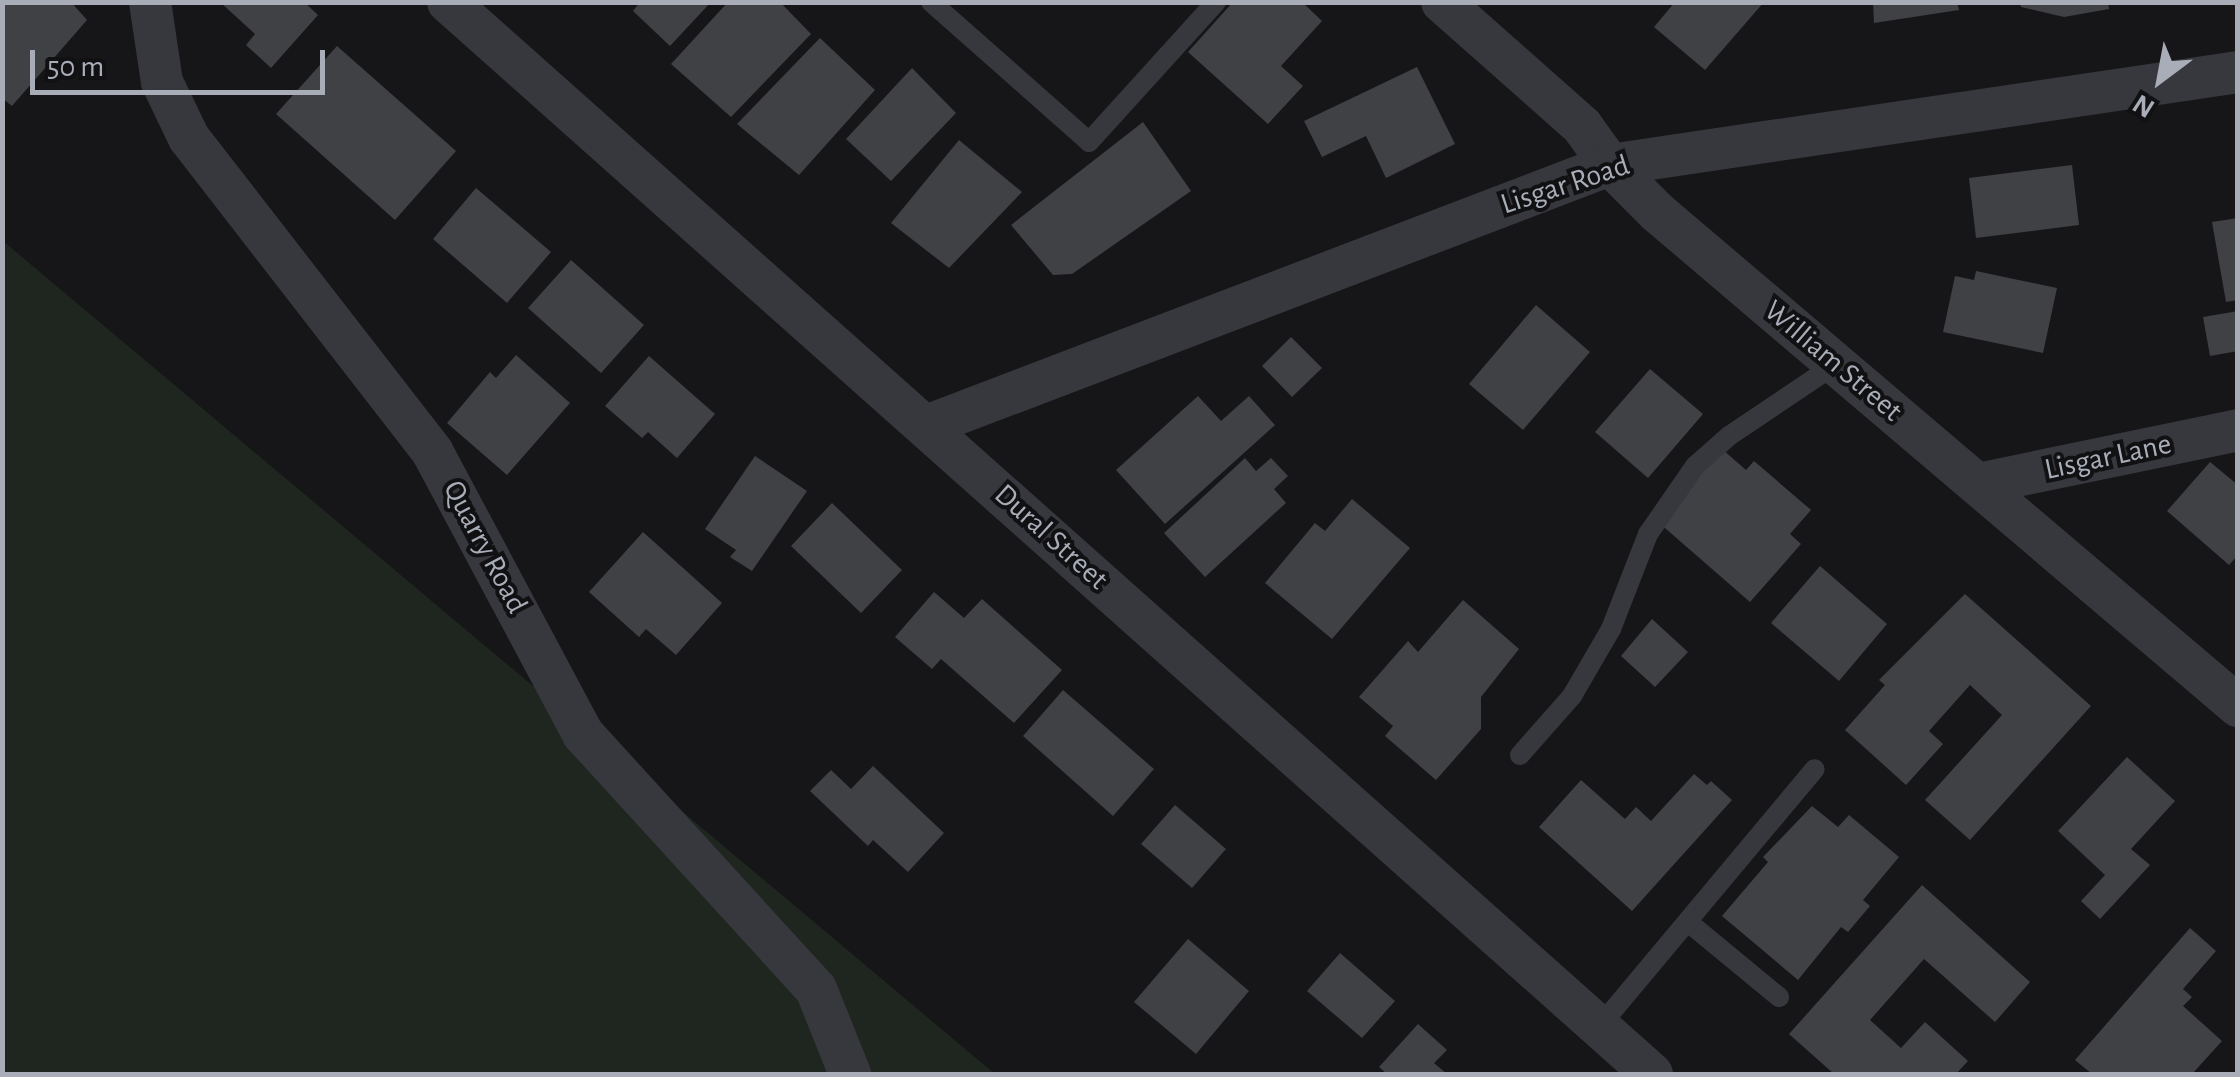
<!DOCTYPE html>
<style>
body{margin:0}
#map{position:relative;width:2240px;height:1077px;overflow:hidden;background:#161618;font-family:"Alegreya Sans",sans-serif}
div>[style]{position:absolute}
.green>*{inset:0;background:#1e261f}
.building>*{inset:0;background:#404145}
.service>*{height:20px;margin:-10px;padding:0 10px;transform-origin:10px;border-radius:10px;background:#37383d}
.minor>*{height:42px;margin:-21px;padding:0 21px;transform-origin:21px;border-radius:21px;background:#37383d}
span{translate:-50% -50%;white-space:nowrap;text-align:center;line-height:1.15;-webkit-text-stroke:8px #111113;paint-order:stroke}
.street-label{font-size:30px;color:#a8adb8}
.frame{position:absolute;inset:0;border:5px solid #a8adb8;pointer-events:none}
.north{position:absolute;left:2110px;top:30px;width:100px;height:100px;-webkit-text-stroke:8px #111113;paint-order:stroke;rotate:212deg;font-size:28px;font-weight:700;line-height:40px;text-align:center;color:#a8adb8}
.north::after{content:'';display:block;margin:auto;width:35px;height:45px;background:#a8adb8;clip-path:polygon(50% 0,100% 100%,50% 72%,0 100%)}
.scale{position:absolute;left:30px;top:50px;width:295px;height:45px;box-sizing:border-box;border:5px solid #a8adb8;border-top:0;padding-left:12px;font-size:30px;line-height:35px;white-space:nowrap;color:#a8adb8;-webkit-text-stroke:8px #111113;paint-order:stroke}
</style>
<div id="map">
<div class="green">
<i style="clip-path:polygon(3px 241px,995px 1074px,3px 1074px)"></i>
</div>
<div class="building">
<i style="clip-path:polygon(2px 2px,71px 2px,87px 20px,12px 106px,2px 98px)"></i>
<i style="clip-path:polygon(220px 2px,304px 2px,318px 15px,271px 68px,246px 45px,255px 34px)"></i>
<i style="clip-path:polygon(640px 2px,711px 2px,670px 46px,633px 11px)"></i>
<i style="clip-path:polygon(728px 2px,780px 2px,811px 34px,731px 117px,671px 64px)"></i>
<i style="clip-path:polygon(1233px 2px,1302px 2px,1322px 21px,1281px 66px,1303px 86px,1268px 124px,1188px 52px)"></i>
<i style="clip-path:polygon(1675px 2px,1764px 2px,1705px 70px,1654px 27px)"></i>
<i style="clip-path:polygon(1873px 2px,1957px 2px,1959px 10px,1874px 23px)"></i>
<i style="clip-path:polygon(2020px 2px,2108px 2px,2109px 9px,2064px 17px,2021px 7px)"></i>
<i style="clip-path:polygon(820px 38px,875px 90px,799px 175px,737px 124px)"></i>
<i style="clip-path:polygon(337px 46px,456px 151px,395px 220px,276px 114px)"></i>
<i style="clip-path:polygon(1417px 67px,1455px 144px,1386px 178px,1366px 136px,1322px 157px,1304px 121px)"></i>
<i style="clip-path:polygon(912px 68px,956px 113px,891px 181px,846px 139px)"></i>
<i style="clip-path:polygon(1143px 122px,1191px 191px,1072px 274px,1053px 275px,1011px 225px)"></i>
<i style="clip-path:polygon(959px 140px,1022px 192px,949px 268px,891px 223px)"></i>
<i style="clip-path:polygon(2072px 165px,2079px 225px,1976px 238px,1969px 178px)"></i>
<i style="clip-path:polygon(476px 188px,551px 252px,507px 303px,433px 239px)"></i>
<i style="clip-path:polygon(2238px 218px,2238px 300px,2226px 302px,2212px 222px)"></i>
<i style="clip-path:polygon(571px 260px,644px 325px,601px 373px,528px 308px)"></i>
<i style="clip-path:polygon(1976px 271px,2057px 288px,2043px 353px,1943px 332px,1955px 276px,1974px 280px)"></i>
<i style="clip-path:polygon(1536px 305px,1590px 352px,1523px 430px,1469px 384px)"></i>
<i style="clip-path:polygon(2238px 311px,2238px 351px,2210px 356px,2203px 317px)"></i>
<i style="clip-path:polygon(1291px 337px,1322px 368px,1292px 397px,1262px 366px)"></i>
<i style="clip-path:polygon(516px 355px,570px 403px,507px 475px,447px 423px,490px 372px,496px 378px)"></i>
<i style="clip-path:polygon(649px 356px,715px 414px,677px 458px,648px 432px,642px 438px,605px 406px)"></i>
<i style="clip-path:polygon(1650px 369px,1703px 414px,1648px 478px,1595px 432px)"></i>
<i style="clip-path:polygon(1198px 396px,1221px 421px,1249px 396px,1275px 425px,1165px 524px,1116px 470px)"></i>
<i style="clip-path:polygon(1722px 449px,1746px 470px,1754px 461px,1811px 510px,1790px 534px,1801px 544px,1750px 602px,1658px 522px)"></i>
<i style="clip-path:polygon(755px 456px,807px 491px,752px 571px,730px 557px,736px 550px,705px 529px)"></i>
<i style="clip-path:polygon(1245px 458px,1256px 471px,1271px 458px,1288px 476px,1274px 489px,1286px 503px,1205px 577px,1164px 533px)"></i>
<i style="clip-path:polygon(2210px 462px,2238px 485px,2238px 555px,2229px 565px,2167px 511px)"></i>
<i style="clip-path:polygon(1352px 499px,1410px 548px,1332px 639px,1265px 583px,1315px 523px,1325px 531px)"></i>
<i style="clip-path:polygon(832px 503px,902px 570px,861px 613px,791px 546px)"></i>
<i style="clip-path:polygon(643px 532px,722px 603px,676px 655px,646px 629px,639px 637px,589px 592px)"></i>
<i style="clip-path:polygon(1820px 566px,1887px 624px,1839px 681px,1771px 623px)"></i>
<i style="clip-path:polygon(934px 592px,964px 618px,982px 599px,1062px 670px,1014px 723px,941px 659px,932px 669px,895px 637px)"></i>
<i style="clip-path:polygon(1965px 594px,2091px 706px,1970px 840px,1925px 800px,2002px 715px,1970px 685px,1929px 731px,1943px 744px,1906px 785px,1845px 730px,1885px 685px,1879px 680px)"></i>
<i style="clip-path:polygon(1463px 600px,1519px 649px,1481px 697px,1481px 729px,1436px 780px,1385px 736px,1393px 726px,1359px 697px,1408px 641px,1418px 652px)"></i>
<i style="clip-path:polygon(1652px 619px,1688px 652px,1655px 687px,1621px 656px)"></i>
<i style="clip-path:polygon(1063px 690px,1154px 769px,1113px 816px,1023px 736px)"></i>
<i style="clip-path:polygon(2127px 757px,2175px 801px,2131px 849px,2150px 865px,2100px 919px,2081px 901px,2105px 875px,2058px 831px)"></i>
<i style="clip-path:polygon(873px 766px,944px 833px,908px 872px,873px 840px,868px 846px,810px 791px,831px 770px,851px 789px)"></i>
<i style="clip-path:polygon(1694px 774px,1707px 785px,1711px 781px,1732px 800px,1632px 911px,1539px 827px,1581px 780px,1625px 819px,1636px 807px,1651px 821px)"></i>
<i style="clip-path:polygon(1175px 805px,1226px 849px,1192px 888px,1141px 844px)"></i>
<i style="clip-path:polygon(1812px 806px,1838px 827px,1849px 815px,1899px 857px,1863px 900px,1870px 906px,1848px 932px,1841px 927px,1798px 980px,1722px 916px,1768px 862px,1763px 857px)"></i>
<i style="clip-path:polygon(1922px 885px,2030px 982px,1995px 1022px,1924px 959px,1870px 1020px,1901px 1048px,1925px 1022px,1968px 1061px,1956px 1074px,1834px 1074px,1789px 1034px)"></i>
<i style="clip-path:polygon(2190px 928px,2216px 951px,2183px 989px,2192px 997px,2183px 1006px,2222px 1041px,2192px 1074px,2092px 1074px,2075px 1060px)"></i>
<i style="clip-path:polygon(1188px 939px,1249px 991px,1196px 1054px,1134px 1002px)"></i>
<i style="clip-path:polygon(1340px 953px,1395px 1001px,1362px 1038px,1307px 991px)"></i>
<i style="clip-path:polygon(1418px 1024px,1447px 1050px,1434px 1063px,1447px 1074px,1387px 1074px,1379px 1067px)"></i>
</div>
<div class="service">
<i style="left:931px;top:2px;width:211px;rotate:41.5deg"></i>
<i style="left:1089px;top:142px;width:189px;rotate:-47.8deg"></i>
<i style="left:1520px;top:755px;width:79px;rotate:-48.6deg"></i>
<i style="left:1572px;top:696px;width:78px;rotate:-59.8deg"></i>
<i style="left:1611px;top:629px;width:102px;rotate:-68.7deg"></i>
<i style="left:1648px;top:534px;width:83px;rotate:-55.3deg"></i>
<i style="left:1695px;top:466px;width:45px;rotate:-41.4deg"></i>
<i style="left:1729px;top:436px;width:129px;rotate:-33.9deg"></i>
<i style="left:1688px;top:922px;width:118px;rotate:39.5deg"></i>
<i style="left:1599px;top:1027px;width:336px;rotate:-50.1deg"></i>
</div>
<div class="minor">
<i style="left:150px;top:2px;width:81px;rotate:81.5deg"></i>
<i style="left:162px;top:82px;width:62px;rotate:64.3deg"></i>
<i style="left:189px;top:138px;width:398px;rotate:52.2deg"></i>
<i style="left:433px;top:453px;width:319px;rotate:61.9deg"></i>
<i style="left:583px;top:734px;width:345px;rotate:47.6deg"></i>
<i style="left:816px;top:989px;width:92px;rotate:68.2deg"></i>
<i style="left:448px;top:2px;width:1612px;rotate:41.68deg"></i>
<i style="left:1442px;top:2px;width:187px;rotate:41.5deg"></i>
<i style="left:1582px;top:126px;width:48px;rotate:54.3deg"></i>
<i style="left:1610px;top:165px;width:66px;rotate:45deg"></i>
<i style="left:1657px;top:212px;width:763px;rotate:40.37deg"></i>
<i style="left:926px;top:426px;width:732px;rotate:-20.89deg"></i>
<i style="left:1610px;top:165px;width:635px;rotate:-8.42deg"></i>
<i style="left:1978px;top:484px;width:266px;rotate:-11.7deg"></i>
</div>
<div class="street-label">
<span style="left:1565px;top:185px;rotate:-18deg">Lisgar Road</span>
<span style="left:1833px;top:361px;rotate:40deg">William Street</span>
<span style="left:2108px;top:457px;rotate:-12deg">Lisgar Lane</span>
<span style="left:1051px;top:537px;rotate:42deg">Dural Street</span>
<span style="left:485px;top:547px;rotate:62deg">Quarry Road</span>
</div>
<div class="frame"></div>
<div class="north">N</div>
<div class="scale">50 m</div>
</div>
